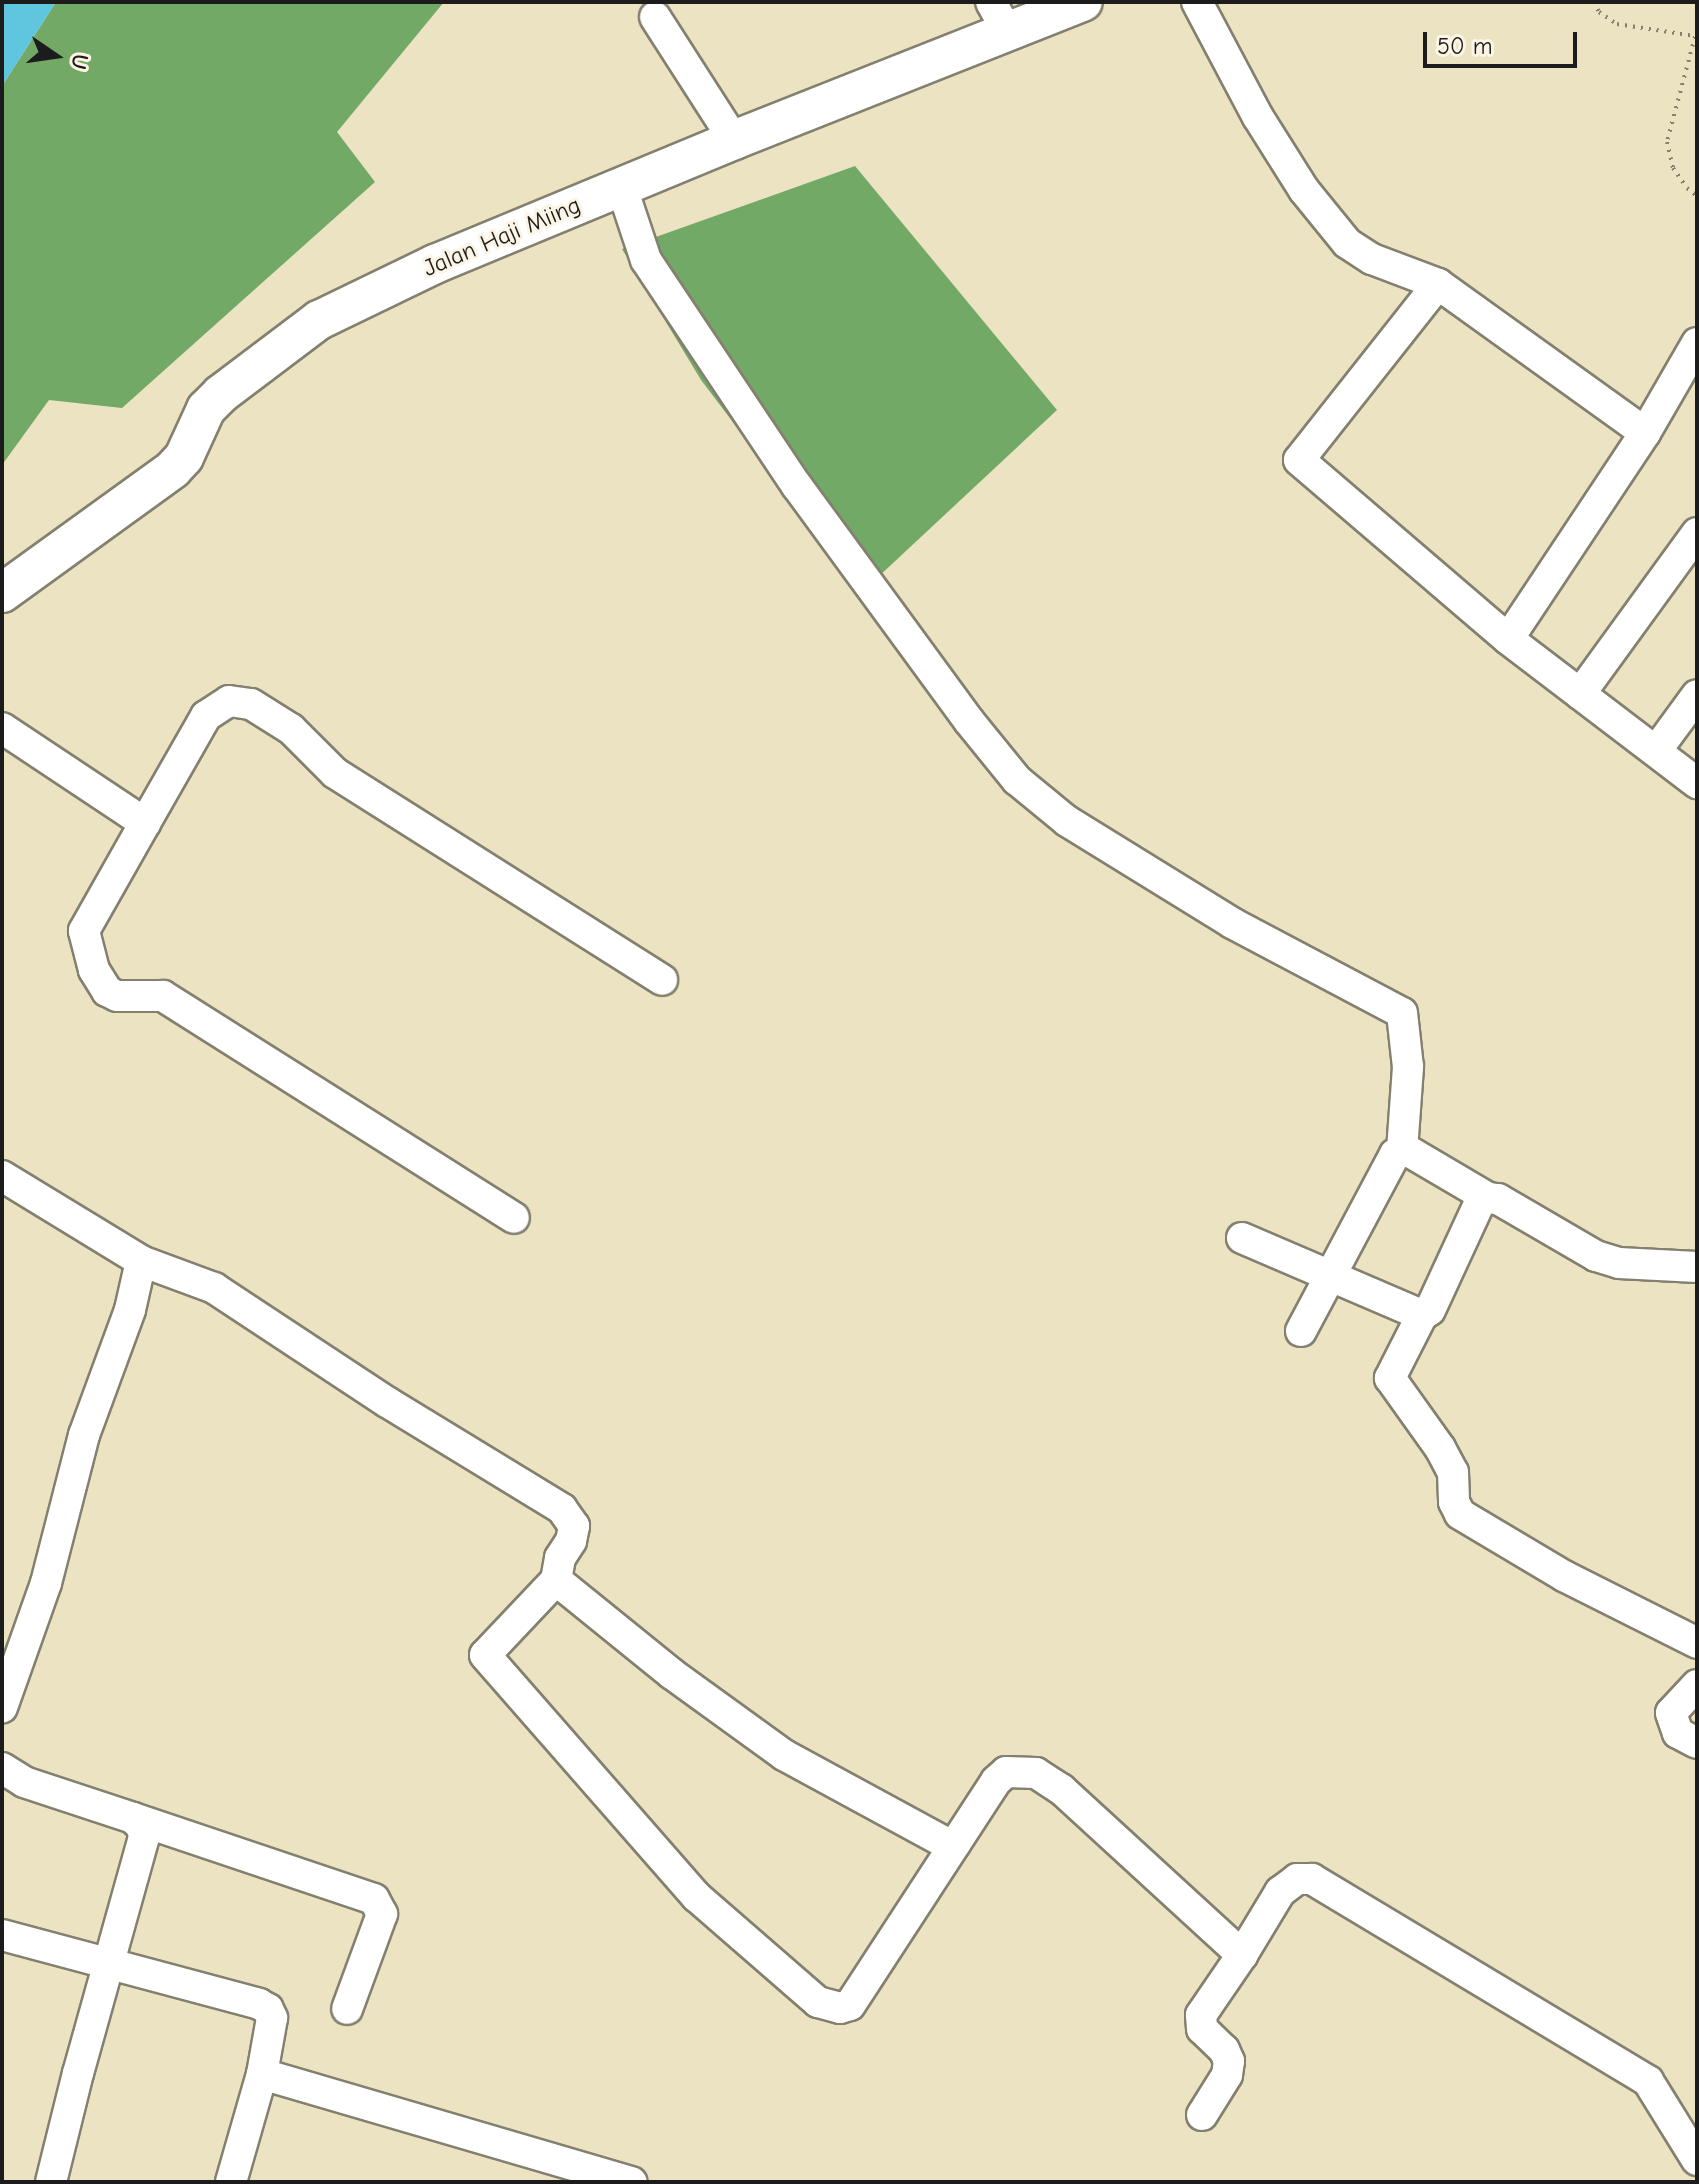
<!DOCTYPE html>
<style>
body{margin:0}
#map{position:relative;width:1699px;height:2184px;overflow:hidden;background:#ece3c2;font-family:"Comic Neue",sans-serif}
div>[style]{position:absolute}
[style*='--x']{left:calc(var(--x)*1px);top:calc(var(--y)*1px);width:calc(var(--w)*1px);rotate:calc(var(--a)*1deg)}
.forest>*{inset:0;background:#72a966}
.water>*{inset:0;background:#60c5de}
.path>*{height:4px;margin-top:-2px;transform-origin:0;background:repeating-linear-gradient(90deg,#84806f 0 2px,transparent 0 8px)}
.roads{filter:drop-shadow(2px 0 #84806f) drop-shadow(-2px 0 #84806f) drop-shadow(0 2px #84806f) drop-shadow(0 -2px #84806f)}
.minor>*{height:30px;margin:-15px;padding:0 15px;transform-origin:15px;border-radius:15px;background:#fff}
.major>*{height:38px;margin:-19px;padding:0 19px;transform-origin:19px;border-radius:19px;background:#fff}
span{translate:-50% -50%;white-space:nowrap;text-align:center;line-height:1.15;-webkit-text-stroke:6px #fcf5e5;paint-order:stroke}
.street-label{font-size:24px;color:#1c1c1c}
.frame{position:absolute;inset:0;border:4px solid #1c1c1c;pointer-events:none}
.north{position:absolute;left:16px;top:16px;width:80px;height:80px;-webkit-text-stroke:6px #fcf5e5;paint-order:stroke;rotate:103deg;font-size:22px;font-weight:700;line-height:32px;text-align:center;color:#1c1c1c}
.north::after{content:'';display:block;margin:auto;width:28px;height:36px;background:#1c1c1c;clip-path:polygon(50% 0,100% 100%,50% 72%,0 100%)}
.scale{position:absolute;left:1423px;top:32px;width:154px;height:36px;box-sizing:border-box;border:4px solid #1c1c1c;border-top:0;padding-left:10px;font-size:24px;line-height:28px;white-space:nowrap;color:#1c1c1c;-webkit-text-stroke:6px #fcf5e5;paint-order:stroke}
</style>
<div id="map">
<div class="forest">
<div style="clip-path:polygon(56px 2px,444px 2px,337px 132px,375px 182px,122px 408px,49px 400px,2px 465px,2px 86px)"></div>
<div style="clip-path:polygon(855px 166px,1057px 410px,862px 592px,701px 380px,622px 249px)"></div>
</div>
<div class="water">
<div style="clip-path:polygon(2px 2px,56px 2px,2px 86px)"></div>
</div>
<div class="path">
<div style="--x:1594;--y:2;--w:11;--a:63"></div>
<div style="--x:1599;--y:12;--w:22;--a:34"></div>
<div style="--x:1617;--y:24;--w:79;--a:8.7"></div>
<div style="--x:1697;--y:29;--w:117;--a:104.9"></div>
<div style="--x:1667;--y:142;--w:27;--a:77"></div>
<div style="--x:1673;--y:168;--w:24;--a:55"></div>
<div style="--x:1687;--y:188;--w:13;--a:39"></div>
</div>
<div class="roads">
<div class="minor">
<div style="--x:991;--y:2;--w:35;--a:61"></div>
<div style="--x:1197;--y:2;--w:130;--a:62.1"></div>
<div style="--x:1258;--y:117;--w:86;--a:57.8"></div>
<div style="--x:1304;--y:190;--w:68;--a:50.9"></div>
<div style="--x:1347;--y:243;--w:30;--a:33"></div>
<div style="--x:1372;--y:259;--w:71;--a:20.7"></div>
<div style="--x:1438;--y:284;--w:255;--a:35.7"></div>
<div style="--x:1645;--y:433;--w:104;--a:-60"></div>
<div style="--x:655;--y:17;--w:146;--a:57.3"></div>
<div style="--x:622;--y:188;--w:76;--a:71.6"></div>
<div style="--x:646;--y:260;--w:272;--a:56.3"></div>
<div style="--x:797;--y:486;--w:291;--a:53.8"></div>
<div style="--x:969;--y:721;--w:76;--a:50.9"></div>
<div style="--x:1017;--y:780;--w:65;--a:39.4"></div>
<div style="--x:1067;--y:821;--w:194;--a:31.7"></div>
<div style="--x:1232;--y:923;--w:192;--a:27.9"></div>
<div style="--x:1402;--y:1013;--w:54;--a:83.7"></div>
<div style="--x:1408;--y:1067;--w:83;--a:94.1"></div>
<div style="--x:1438;--y:284;--w:224;--a:128.3"></div>
<div style="--x:1299;--y:460;--w:275;--a:40.6"></div>
<div style="--x:1645;--y:433;--w:247;--a:123.6"></div>
<div style="--x:1508;--y:639;--w:238;--a:37.3"></div>
<div style="--x:1580;--y:694;--w:199;--a:-54"></div>
<div style="--x:2;--y:728;--w:172;--a:33.6"></div>
<div style="--x:145;--y:823;--w:123;--a:-60.3"></div>
<div style="--x:206;--y:716;--w:27;--a:-33"></div>
<div style="--x:229;--y:701;--w:22;--a:8"></div>
<div style="--x:251;--y:704;--w:47;--a:32"></div>
<div style="--x:291;--y:729;--w:62;--a:45"></div>
<div style="--x:335;--y:773;--w:387;--a:32.3"></div>
<div style="--x:1656;--y:751;--w:69;--a:-53.8"></div>
<div style="--x:145;--y:823;--w:124;--a:119.5"></div>
<div style="--x:84;--y:931;--w:40;--a:75.6"></div>
<div style="--x:94;--y:970;--w:25;--a:58"></div>
<div style="--x:107;--y:991;--w:11;--a:27"></div>
<div style="--x:117;--y:996;--w:46;--a:0"></div>
<div style="--x:163;--y:996;--w:415;--a:32.3"></div>
<div style="--x:2;--y:1176;--w:163;--a:31.4"></div>
<div style="--x:141;--y:1261;--w:50;--a:102.7"></div>
<div style="--x:130;--y:1310;--w:133;--a:110.2"></div>
<div style="--x:84;--y:1435;--w:153;--a:104.4"></div>
<div style="--x:46;--y:1583;--w:132;--a:109.5"></div>
<div style="--x:1242;--y:1238;--w:196;--a:23.2"></div>
<div style="--x:1422;--y:1315;--w:9;--a:-32"></div>
<div style="--x:1430;--y:1310;--w:119;--a:-65.2"></div>
<div style="--x:1480;--y:1202;--w:9;--a:-27"></div>
<div style="--x:1488;--y:1198;--w:10;--a:6"></div>
<div style="--x:1498;--y:1199;--w:113;--a:30.2"></div>
<div style="--x:1596;--y:1256;--w:24;--a:17"></div>
<div style="--x:1619;--y:1263;--w:78;--a:2.9"></div>
<div style="--x:141;--y:1261;--w:78;--a:20.3"></div>
<div style="--x:214;--y:1288;--w:207;--a:33.4"></div>
<div style="--x:387;--y:1402;--w:205;--a:31.4"></div>
<div style="--x:562;--y:1509;--w:21;--a:55"></div>
<div style="--x:574;--y:1526;--w:15;--a:101"></div>
<div style="--x:571;--y:1541;--w:20;--a:123"></div>
<div style="--x:560;--y:1558;--w:22;--a:100"></div>
<div style="--x:556;--y:1580;--w:103;--a:133.4"></div>
<div style="--x:485;--y:1655;--w:322;--a:48.8"></div>
<div style="--x:697;--y:1897;--w:160;--a:41"></div>
<div style="--x:818;--y:2002;--w:23;--a:15"></div>
<div style="--x:840;--y:2008;--w:10;--a:-17"></div>
<div style="--x:850;--y:2005;--w:267;--a:-56.9"></div>
<div style="--x:996;--y:1781;--w:13;--a:-42"></div>
<div style="--x:1006;--y:1772;--w:30;--a:2"></div>
<div style="--x:1036;--y:1773;--w:30;--a:33"></div>
<div style="--x:1061;--y:1789;--w:246;--a:42.5"></div>
<div style="--x:1242;--y:1955;--w:74;--a:-58.9"></div>
<div style="--x:1280;--y:1892;--w:21;--a:-37"></div>
<div style="--x:1297;--y:1879;--w:15;--a:0"></div>
<div style="--x:1312;--y:1879;--w:392;--a:31"></div>
<div style="--x:1648;--y:2081;--w:93;--a:58.2"></div>
<div style="--x:1422;--y:1315;--w:71;--a:116.9"></div>
<div style="--x:1390;--y:1378;--w:86;--a:54.5"></div>
<div style="--x:1440;--y:1448;--w:27;--a:62"></div>
<div style="--x:1453;--y:1472;--w:30;--a:88"></div>
<div style="--x:1454;--y:1502;--w:13;--a:63"></div>
<div style="--x:1460;--y:1514;--w:121;--a:30.8"></div>
<div style="--x:1564;--y:1576;--w:149;--a:26.7"></div>
<div style="--x:1301;--y:1331;--w:200;--a:-62"></div>
<div style="--x:1395;--y:1154;--w:8;--a:-30"></div>
<div style="--x:1402;--y:1150;--w:8;--a:14"></div>
<div style="--x:1410;--y:1152;--w:91;--a:30.5"></div>
<div style="--x:556;--y:1580;--w:149;--a:39"></div>
<div style="--x:672;--y:1674;--w:138;--a:35.9"></div>
<div style="--x:784;--y:1755;--w:187;--a:28.5"></div>
<div style="--x:948;--y:1844;--w:7;--a:0"></div>
<div style="--x:1697;--y:1685;--w:38;--a:133"></div>
<div style="--x:1671;--y:1713;--w:21;--a:71"></div>
<div style="--x:1678;--y:1733;--w:21;--a:28"></div>
<div style="--x:2;--y:1768;--w:26;--a:32"></div>
<div style="--x:24;--y:1782;--w:115;--a:18.3"></div>
<div style="--x:133;--y:1818;--w:13;--a:45"></div>
<div style="--x:142;--y:1827;--w:10;--a:79"></div>
<div style="--x:144;--y:1837;--w:245;--a:105.6"></div>
<div style="--x:78;--y:2073;--w:112;--a:103.9"></div>
<div style="--x:133;--y:1818;--w:254;--a:18.6"></div>
<div style="--x:374;--y:1899;--w:17;--a:62"></div>
<div style="--x:382;--y:1914;--w:101;--a:110.2"></div>
<div style="--x:2;--y:1935;--w:266;--a:15"></div>
<div style="--x:259;--y:2004;--w:10;--a:29"></div>
<div style="--x:268;--y:2009;--w:10;--a:66"></div>
<div style="--x:272;--y:2018;--w:57;--a:100.1"></div>
<div style="--x:262;--y:2074;--w:385;--a:16.3"></div>
<div style="--x:1202;--y:2115;--w:47;--a:-58"></div>
<div style="--x:1227;--y:2075;--w:14;--a:-82"></div>
<div style="--x:1229;--y:2061;--w:12;--a:-114"></div>
<div style="--x:1224;--y:2050;--w:30;--a:-136"></div>
<div style="--x:1202;--y:2029;--w:14;--a:-94"></div>
<div style="--x:1201;--y:2015;--w:73;--a:-55.7"></div>
<div style="--x:231;--y:2182;--w:112;--a:-74"></div>
</div>
<div class="major">
<div style="--x:2;--y:593;--w:211;--a:-35.9"></div>
<div style="--x:173;--y:469;--w:16;--a:-47"></div>
<div style="--x:184;--y:457;--w:53;--a:-65.4"></div>
<div style="--x:206;--y:409;--w:21;--a:-45"></div>
<div style="--x:221;--y:394;--w:123;--a:-37.1"></div>
<div style="--x:319;--y:320;--w:129;--a:-25.8"></div>
<div style="--x:435;--y:264;--w:324;--a:-22.5"></div>
<div style="--x:734;--y:140;--w:375;--a:-21.6"></div>
</div>
</div>
<div class="street-label">
<span style="left:502px;top:237px;rotate:-23deg">Jalan Haji Miing</span>
</div>
<div class="frame"></div>
<div class="north">U</div>
<div class="scale">50 m</div>
</div>
